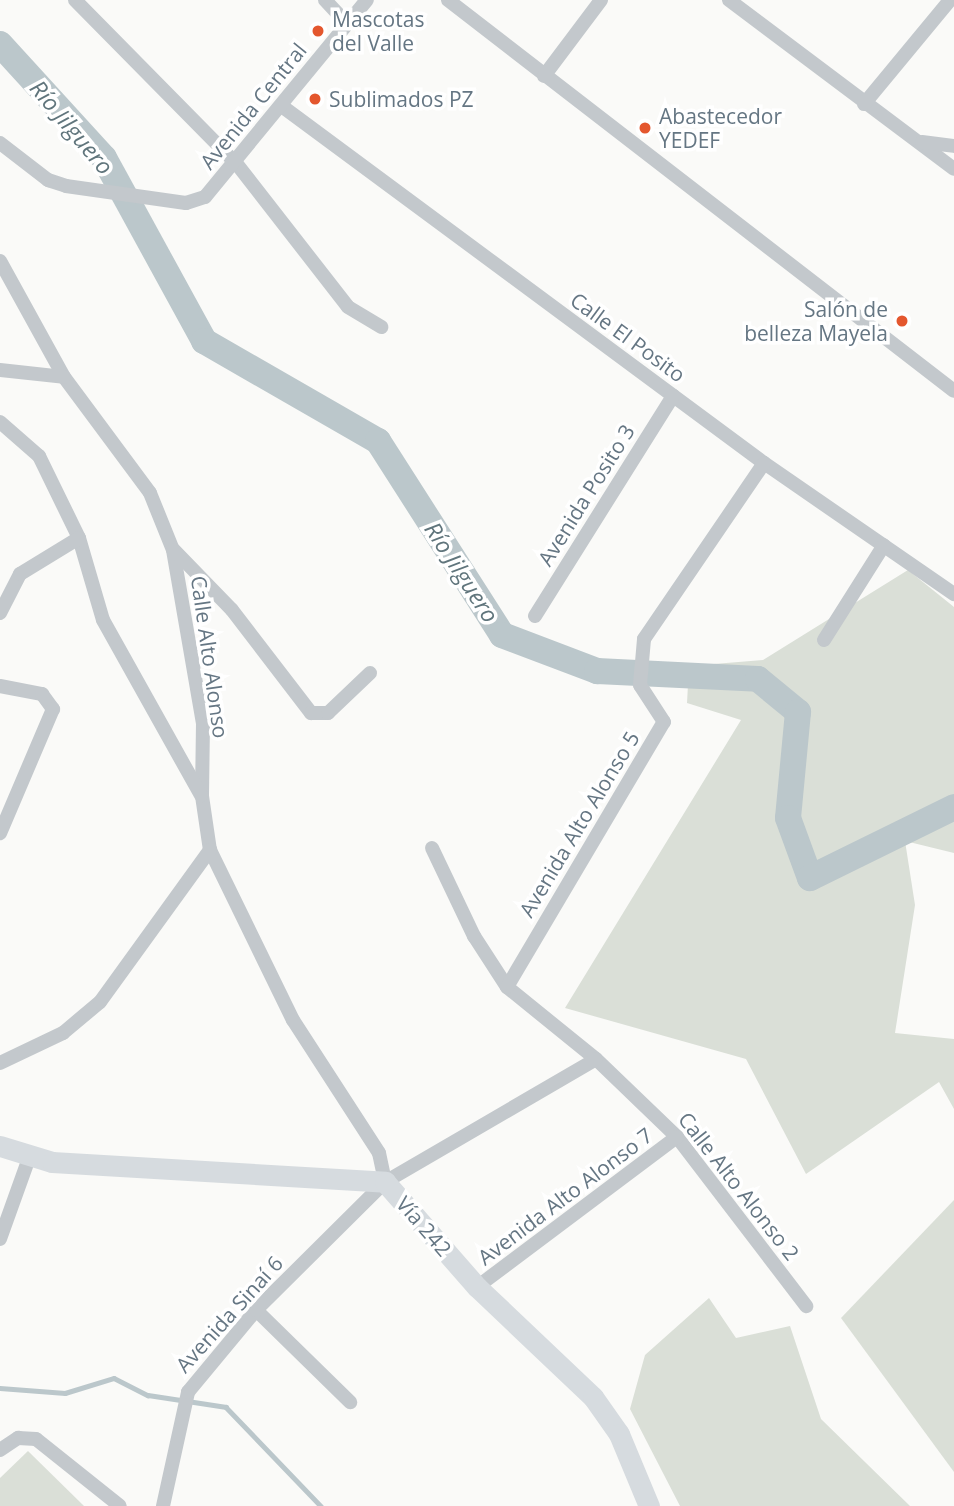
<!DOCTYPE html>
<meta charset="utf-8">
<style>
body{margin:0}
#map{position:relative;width:954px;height:1506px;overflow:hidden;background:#fafaf8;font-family:"Open Sans",sans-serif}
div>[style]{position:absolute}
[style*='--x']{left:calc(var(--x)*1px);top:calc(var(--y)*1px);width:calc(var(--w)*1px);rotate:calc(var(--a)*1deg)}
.green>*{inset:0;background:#dadfd7}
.stream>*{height:4.5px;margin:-2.25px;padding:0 2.25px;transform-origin:2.25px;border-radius:2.25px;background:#bbc7cb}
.river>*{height:26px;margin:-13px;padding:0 13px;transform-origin:13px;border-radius:13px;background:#bbc7cb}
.minor>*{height:14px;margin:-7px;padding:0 7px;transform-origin:7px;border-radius:7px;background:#c3c8cc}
.secondary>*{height:21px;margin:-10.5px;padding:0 10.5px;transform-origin:10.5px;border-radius:10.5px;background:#d6dbdf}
.dots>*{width:19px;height:19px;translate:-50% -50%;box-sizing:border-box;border:4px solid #fff;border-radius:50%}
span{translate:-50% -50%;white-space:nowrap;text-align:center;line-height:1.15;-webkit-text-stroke:7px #fff;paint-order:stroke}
.poi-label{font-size:21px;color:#657683}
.left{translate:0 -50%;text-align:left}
.right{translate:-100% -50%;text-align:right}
.street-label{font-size:21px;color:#657683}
.water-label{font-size:23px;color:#60757c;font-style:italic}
</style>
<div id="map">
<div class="green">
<div style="clip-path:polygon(908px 570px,954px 607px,954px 853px,905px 841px,915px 905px,895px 1033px,954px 1039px,954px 1109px,939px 1082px,806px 1174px,746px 1059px,565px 1008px,741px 720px,687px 703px,689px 666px,763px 660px)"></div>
<div style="clip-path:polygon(954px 1200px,954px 1472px,841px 1318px)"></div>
<div style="clip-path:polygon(709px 1298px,736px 1338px,790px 1326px,821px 1419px,910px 1506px,680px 1506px,630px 1409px,645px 1355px)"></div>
<div style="clip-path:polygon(28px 1451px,84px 1506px,0 1506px,0 1478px)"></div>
</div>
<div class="stream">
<div style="--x:0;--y:1388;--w:65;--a:4.4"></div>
<div style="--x:65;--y:1393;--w:51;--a:-17"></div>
<div style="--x:114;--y:1378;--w:38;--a:27"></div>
<div style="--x:148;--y:1395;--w:79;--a:8.7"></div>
<div style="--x:226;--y:1407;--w:137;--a:46.2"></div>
</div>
<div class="river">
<div style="--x:0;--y:44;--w:154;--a:47.6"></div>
<div style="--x:104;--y:158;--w:209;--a:61.3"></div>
<div style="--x:204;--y:341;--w:201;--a:29.9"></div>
<div style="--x:378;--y:441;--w:230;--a:57.4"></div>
<div style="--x:502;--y:635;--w:102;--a:20.8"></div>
<div style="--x:597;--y:671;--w:161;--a:2.8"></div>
<div style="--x:758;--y:679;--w:52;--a:39.5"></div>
<div style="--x:798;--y:712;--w:106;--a:95.4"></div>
<div style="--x:788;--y:818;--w:64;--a:69.9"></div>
<div style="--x:810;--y:878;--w:161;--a:-26.2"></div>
</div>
<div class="minor">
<div style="--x:75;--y:0;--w:229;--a:45.4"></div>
<div style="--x:236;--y:163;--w:182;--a:52.1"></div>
<div style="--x:348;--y:307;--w:39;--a:31"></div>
<div style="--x:325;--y:0;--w:33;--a:47"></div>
<div style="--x:448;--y:0;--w:639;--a:37.69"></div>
<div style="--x:729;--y:0;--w:281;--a:36.9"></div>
<div style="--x:544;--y:76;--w:95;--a:-53.1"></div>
<div style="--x:864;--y:104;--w:135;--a:-50.4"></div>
<div style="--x:283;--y:107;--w:598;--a:36.51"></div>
<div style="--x:764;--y:463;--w:231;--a:34.6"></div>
<div style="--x:922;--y:142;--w:32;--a:7"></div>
<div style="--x:0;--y:143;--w:61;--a:37.6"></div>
<div style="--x:48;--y:180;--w:19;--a:18"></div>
<div style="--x:66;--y:186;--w:121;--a:8.1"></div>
<div style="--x:186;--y:203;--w:20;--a:-18"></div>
<div style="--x:205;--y:197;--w:255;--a:-50.6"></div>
<div style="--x:0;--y:261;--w:132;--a:61.1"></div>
<div style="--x:64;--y:377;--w:144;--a:53.4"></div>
<div style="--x:150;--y:493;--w:61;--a:68"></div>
<div style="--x:173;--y:550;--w:176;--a:80.2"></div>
<div style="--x:203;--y:723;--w:73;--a:90.8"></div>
<div style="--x:202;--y:796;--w:55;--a:81.6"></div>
<div style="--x:210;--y:850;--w:189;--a:64"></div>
<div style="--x:293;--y:1020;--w:158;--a:57.1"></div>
<div style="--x:379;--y:1153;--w:30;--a:78"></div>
<div style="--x:0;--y:370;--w:64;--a:6.2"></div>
<div style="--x:0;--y:422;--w:52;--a:41.1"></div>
<div style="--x:39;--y:456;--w:91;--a:64"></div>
<div style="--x:79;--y:538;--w:85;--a:73.7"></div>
<div style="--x:103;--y:620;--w:201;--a:60.8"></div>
<div style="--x:174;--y:550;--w:83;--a:46"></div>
<div style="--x:232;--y:610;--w:130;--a:52.5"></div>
<div style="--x:311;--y:713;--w:17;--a:0"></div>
<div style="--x:328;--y:713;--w:58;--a:-43.6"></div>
<div style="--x:0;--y:613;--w:44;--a:-62.9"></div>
<div style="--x:20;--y:574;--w:69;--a:-31.4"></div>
<div style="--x:535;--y:616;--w:260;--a:-57.9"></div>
<div style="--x:824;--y:640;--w:112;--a:-57.7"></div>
<div style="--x:0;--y:686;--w:43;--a:10.8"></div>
<div style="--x:42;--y:694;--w:19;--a:54"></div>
<div style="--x:53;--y:709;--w:135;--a:113.1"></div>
<div style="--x:432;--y:848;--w:98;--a:64.5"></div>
<div style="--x:474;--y:936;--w:61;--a:57.1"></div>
<div style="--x:507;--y:987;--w:114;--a:39"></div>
<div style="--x:596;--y:1059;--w:112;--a:43.9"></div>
<div style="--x:677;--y:1137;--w:213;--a:52.6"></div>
<div style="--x:507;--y:987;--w:308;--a:-59.4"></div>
<div style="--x:664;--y:722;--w:44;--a:-123"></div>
<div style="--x:640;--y:685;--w:46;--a:-85"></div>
<div style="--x:644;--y:639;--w:213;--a:-55.7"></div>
<div style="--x:0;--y:1063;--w:70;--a:-25.5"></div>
<div style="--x:63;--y:1033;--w:48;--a:-40"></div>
<div style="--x:100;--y:1002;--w:188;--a:-54.1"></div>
<div style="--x:0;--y:1239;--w:86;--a:-70.3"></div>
<div style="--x:477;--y:1287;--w:250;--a:-36.9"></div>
<div style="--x:256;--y:1310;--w:132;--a:44.4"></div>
<div style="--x:0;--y:1450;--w:22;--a:-34"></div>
<div style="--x:18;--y:1438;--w:18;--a:3"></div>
<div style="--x:36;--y:1439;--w:107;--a:38.6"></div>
<div style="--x:163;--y:1506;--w:117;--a:-77.6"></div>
<div style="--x:188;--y:1392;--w:107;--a:-50.3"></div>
<div style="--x:256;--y:1310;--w:182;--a:-44.8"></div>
<div style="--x:385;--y:1182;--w:244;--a:-30.2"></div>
</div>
<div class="secondary">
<div style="--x:0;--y:1146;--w:54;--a:17.1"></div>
<div style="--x:52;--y:1162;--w:334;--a:3.4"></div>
<div style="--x:385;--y:1182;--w:140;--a:48.8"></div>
<div style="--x:477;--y:1287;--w:160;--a:43.5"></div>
<div style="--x:593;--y:1397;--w:45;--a:54.9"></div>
<div style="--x:619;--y:1434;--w:78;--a:67.4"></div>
</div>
<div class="dots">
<div style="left:318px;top:31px;background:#e4572e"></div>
<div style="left:315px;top:99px;background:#e4572e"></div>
<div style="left:645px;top:128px;background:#e4572e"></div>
<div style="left:902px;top:321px;background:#e4572e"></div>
</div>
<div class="poi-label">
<span class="left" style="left:332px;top:31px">Mascotas<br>del Valle</span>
<span class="left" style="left:329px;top:99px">Sublimados PZ</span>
<span class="left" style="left:659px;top:128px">Abastecedor<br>YEDEF</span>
<span class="right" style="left:888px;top:321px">Salón de<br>belleza Mayela</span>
</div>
<div class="street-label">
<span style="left:253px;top:106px;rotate:-51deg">Avenida Central</span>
<span style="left:628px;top:337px;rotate:36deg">Calle El Posito</span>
<span style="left:586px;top:495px;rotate:-58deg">Avenida Posito 3</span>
<span style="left:210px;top:657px;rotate:82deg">Calle Alto Alonso</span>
<span style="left:579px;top:824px;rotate:-59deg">Avenida Alto Alonso 5</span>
<span style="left:739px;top:1186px;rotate:52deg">Calle Alto Alonso 2</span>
<span style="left:565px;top:1196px;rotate:-37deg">Avenida Alto Alonso 7</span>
<span style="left:424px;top:1226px;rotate:49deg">Vía 242</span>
<span style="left:229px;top:1314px;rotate:-48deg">Avenida Sinaí 6</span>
</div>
<div class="water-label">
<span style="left:72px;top:127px;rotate:50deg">Río Jilguero</span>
<span style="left:462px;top:572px;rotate:57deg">Río Jilguero</span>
</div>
</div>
